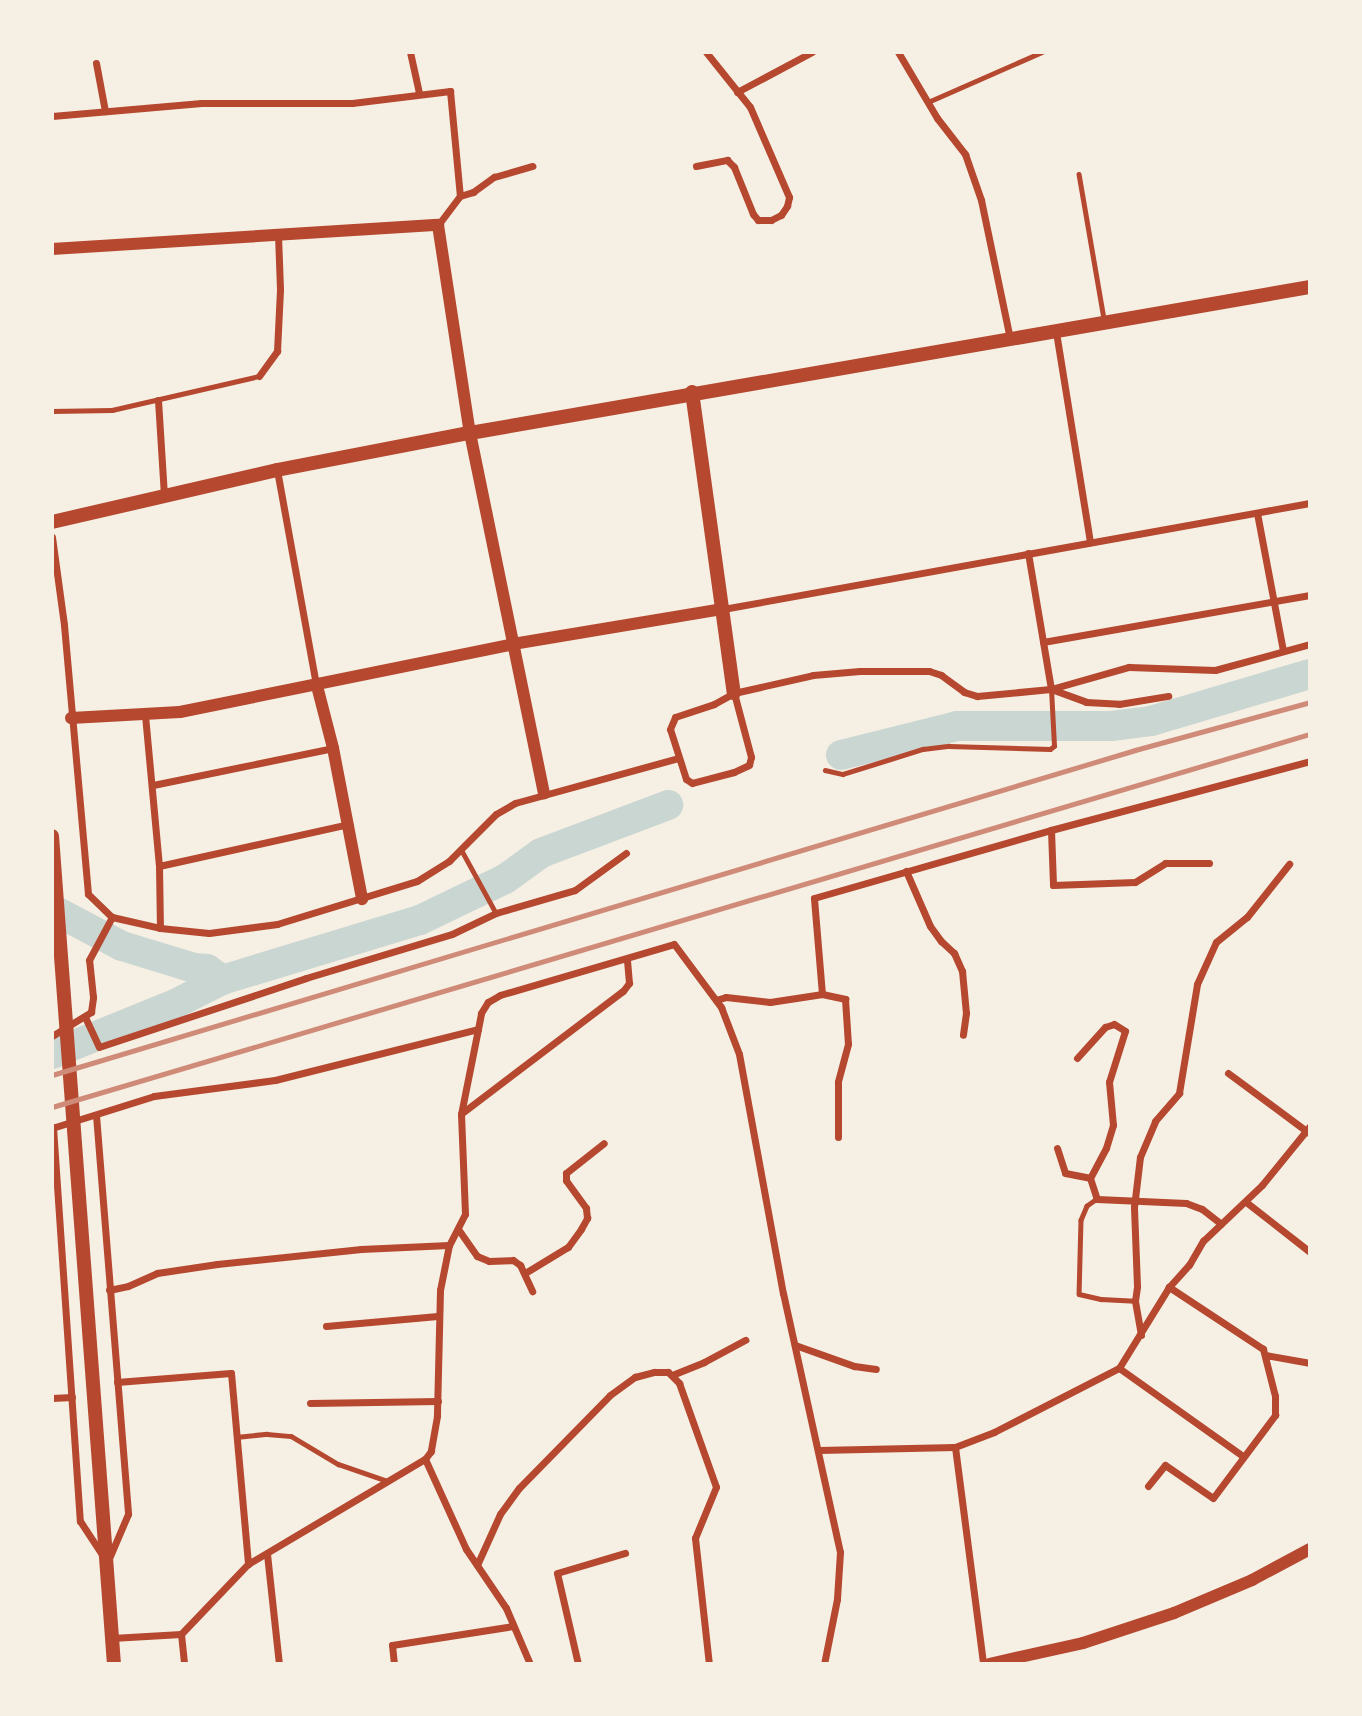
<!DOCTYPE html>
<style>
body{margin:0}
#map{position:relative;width:1362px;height:1716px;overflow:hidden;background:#f6efe4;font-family:Quicksand,sans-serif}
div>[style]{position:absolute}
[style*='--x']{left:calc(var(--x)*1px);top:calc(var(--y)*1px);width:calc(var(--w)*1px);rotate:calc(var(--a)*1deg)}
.river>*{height:30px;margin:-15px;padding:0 15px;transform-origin:15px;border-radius:15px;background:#c9d6d2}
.service>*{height:4.5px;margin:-2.25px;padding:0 2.25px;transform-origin:2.25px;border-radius:2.25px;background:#b5482f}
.minor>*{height:7px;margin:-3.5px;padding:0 3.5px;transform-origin:3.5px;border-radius:3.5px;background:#b5482f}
.tertiary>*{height:12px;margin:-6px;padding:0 6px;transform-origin:6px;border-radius:6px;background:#b5482f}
.secondary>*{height:14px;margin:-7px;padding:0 7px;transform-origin:7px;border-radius:7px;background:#b5482f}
.rail>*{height:5px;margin:-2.5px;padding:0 2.5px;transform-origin:2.5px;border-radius:2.5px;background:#cf8b77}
span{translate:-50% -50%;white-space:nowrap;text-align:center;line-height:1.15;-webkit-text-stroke:5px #f6efe4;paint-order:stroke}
.frame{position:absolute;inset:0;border:54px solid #f6efe4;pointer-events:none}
</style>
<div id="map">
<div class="river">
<div style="--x:841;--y:755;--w:120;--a:-14"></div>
<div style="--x:957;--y:726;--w:154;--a:0"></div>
<div style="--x:1111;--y:726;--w:40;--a:-7.1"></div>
<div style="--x:1151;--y:721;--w:166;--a:-16.5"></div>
<div style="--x:52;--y:909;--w:79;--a:27.9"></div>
<div style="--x:122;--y:946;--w:75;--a:17"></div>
<div style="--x:194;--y:968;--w:13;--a:4"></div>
<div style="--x:207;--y:969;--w:19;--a:36"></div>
<div style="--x:52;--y:1054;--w:133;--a:-22.1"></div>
<div style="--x:175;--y:1004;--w:53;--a:-27.1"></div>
<div style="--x:222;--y:980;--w:207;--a:-16.9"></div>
<div style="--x:420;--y:920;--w:94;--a:-25.8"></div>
<div style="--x:505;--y:879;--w:44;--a:-35.8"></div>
<div style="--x:541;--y:853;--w:136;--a:-20.7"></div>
</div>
<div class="service">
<div style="--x:928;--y:102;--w:124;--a:-23.7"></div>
<div style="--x:1079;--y:174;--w:147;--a:80.2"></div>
<div style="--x:52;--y:411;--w:60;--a:-1"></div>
<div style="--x:112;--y:410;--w:151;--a:-13"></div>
<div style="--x:825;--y:770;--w:18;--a:13"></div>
<div style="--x:843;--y:774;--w:84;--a:-17.4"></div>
<div style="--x:923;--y:749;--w:26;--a:-7"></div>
<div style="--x:949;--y:746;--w:101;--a:1.7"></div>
<div style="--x:1050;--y:749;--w:5;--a:-37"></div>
<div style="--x:1054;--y:746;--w:57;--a:-93"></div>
<div style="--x:461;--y:849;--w:73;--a:61.3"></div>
<div style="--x:1097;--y:1199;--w:12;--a:145"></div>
<div style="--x:1087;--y:1206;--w:15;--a:113"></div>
<div style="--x:1081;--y:1220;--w:74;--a:91.5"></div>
<div style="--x:1079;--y:1294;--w:23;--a:13"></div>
<div style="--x:1101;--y:1299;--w:33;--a:3"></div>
<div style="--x:236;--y:1437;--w:31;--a:-6"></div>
<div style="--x:267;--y:1434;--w:24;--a:5"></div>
<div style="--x:291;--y:1436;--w:55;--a:30.8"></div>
<div style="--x:338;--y:1464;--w:50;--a:18.8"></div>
</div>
<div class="minor">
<div style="--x:410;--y:52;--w:42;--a:77.6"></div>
<div style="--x:898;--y:52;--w:77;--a:59.4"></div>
<div style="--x:937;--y:118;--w:46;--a:52.1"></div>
<div style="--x:965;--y:154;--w:49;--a:70.8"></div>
<div style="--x:981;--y:200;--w:142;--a:78.2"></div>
<div style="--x:96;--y:63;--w:49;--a:79.4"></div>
<div style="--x:737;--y:92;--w:85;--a:-28.1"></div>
<div style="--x:52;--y:116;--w:150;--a:-5"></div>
<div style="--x:201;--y:103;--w:151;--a:0"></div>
<div style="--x:352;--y:103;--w:99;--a:-7"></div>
<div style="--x:450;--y:91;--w:105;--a:84.6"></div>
<div style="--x:696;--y:166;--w:32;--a:-11"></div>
<div style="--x:727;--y:160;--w:10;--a:45"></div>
<div style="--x:734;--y:167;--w:51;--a:68"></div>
<div style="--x:753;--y:214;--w:8;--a:50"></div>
<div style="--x:758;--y:220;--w:13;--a:0"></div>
<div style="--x:771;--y:220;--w:11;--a:-27"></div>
<div style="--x:781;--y:215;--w:11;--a:-56"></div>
<div style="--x:787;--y:206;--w:9;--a:-77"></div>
<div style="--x:789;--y:197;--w:98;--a:-113.4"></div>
<div style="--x:750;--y:107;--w:70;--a:-128.7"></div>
<div style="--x:438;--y:225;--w:36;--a:-53"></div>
<div style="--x:460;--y:196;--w:14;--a:-17"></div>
<div style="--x:473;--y:192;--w:26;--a:-36"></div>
<div style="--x:494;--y:177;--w:40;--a:-16"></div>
<div style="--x:1056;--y:332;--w:213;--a:80.8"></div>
<div style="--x:259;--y:376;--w:31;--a:-54"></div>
<div style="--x:277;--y:351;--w:62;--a:-87.2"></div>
<div style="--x:280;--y:289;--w:55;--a:-92.1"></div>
<div style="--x:158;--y:400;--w:96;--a:86.4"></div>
<div style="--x:277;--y:470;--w:219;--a:79.7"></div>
<div style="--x:1257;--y:513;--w:140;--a:79.3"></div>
<div style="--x:52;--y:537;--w:89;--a:82.2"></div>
<div style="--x:64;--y:625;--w:270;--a:84.9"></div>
<div style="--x:88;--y:894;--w:33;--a:44"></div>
<div style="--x:1028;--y:553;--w:138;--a:80.4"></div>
<div style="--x:1051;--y:689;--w:37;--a:20"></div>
<div style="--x:1086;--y:702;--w:33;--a:3"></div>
<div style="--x:1119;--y:704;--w:50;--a:-9.3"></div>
<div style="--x:723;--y:609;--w:596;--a:-10.24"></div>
<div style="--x:1043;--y:642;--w:271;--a:-10"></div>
<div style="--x:734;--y:693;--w:66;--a:75.1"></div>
<div style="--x:751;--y:757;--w:8;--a:104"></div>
<div style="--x:749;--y:765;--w:17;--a:155"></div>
<div style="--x:734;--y:772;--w:43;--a:165.3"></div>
<div style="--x:692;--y:783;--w:7;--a:-146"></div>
<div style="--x:686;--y:779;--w:52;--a:-107.7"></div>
<div style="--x:670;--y:729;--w:13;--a:-67"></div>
<div style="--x:675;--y:717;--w:41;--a:-18.4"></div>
<div style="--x:714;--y:704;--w:23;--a:-29"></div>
<div style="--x:734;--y:693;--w:81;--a:-12.8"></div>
<div style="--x:813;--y:675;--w:47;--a:-4.9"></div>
<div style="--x:860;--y:671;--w:69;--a:0"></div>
<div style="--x:929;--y:671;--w:13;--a:18"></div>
<div style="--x:941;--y:675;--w:29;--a:36"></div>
<div style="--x:964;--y:692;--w:14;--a:17"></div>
<div style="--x:977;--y:696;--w:74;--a:-5.4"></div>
<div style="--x:1051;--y:689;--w:81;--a:-15.8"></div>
<div style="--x:1129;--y:667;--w:86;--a:2"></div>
<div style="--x:1215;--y:670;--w:98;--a:-15.3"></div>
<div style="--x:145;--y:715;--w:152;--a:84.7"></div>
<div style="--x:159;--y:866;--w:62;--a:89.1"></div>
<div style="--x:153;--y:785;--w:184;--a:-11.6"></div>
<div style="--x:1051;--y:830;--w:55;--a:87.9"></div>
<div style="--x:1053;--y:885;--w:82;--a:-2.1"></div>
<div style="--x:1135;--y:882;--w:36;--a:-32"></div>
<div style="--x:1165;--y:863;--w:44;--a:0"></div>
<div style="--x:159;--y:866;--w:195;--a:-12.5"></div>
<div style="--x:906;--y:871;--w:60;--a:66.4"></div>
<div style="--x:930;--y:926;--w:19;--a:54"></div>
<div style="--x:941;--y:941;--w:18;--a:43"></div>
<div style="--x:954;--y:953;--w:20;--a:66"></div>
<div style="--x:962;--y:971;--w:42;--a:84.6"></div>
<div style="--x:966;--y:1013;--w:22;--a:98"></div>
<div style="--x:822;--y:994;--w:24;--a:12"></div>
<div style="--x:845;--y:999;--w:45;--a:86.2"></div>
<div style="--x:848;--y:1044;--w:39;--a:105"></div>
<div style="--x:838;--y:1082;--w:55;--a:90"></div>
<div style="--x:716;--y:1000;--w:10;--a:-17"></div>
<div style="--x:726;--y:997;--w:44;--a:6.5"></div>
<div style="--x:770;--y:1002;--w:53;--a:-8.7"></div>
<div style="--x:822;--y:994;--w:96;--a:-94.8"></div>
<div style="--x:814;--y:898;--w:247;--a:-16"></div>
<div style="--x:1051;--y:830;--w:268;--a:-14.9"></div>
<div style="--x:85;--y:1017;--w:33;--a:65"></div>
<div style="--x:99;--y:1047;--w:218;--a:-18.4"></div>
<div style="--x:306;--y:978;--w:152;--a:-16.8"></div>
<div style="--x:452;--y:934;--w:49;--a:-25.5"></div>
<div style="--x:496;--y:913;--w:82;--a:-16.2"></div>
<div style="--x:575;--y:890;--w:63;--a:-36"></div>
<div style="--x:478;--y:1029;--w:87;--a:101.3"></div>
<div style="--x:461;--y:1114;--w:100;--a:87.7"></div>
<div style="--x:465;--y:1214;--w:35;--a:117"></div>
<div style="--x:449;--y:1245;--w:46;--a:101.3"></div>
<div style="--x:440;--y:1290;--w:126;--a:91.4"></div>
<div style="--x:437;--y:1416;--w:36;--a:100"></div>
<div style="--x:431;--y:1451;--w:10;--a:127"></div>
<div style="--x:425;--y:1459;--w:99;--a:65.5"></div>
<div style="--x:466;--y:1549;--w:71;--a:55.9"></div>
<div style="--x:506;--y:1608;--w:61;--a:66.8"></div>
<div style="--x:52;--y:1036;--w:46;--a:-31.6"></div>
<div style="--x:91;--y:1012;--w:15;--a:-82"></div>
<div style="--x:93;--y:997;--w:37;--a:-96"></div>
<div style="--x:89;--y:960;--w:49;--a:-61.9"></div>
<div style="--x:112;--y:917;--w:49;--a:12.9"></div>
<div style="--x:160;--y:928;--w:49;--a:5.8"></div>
<div style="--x:209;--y:933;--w:69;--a:-7.5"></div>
<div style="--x:277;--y:924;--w:146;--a:-17.1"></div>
<div style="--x:417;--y:881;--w:38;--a:-32"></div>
<div style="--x:449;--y:861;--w:66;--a:-45"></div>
<div style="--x:496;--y:814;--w:22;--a:-30"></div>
<div style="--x:515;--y:803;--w:169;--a:-15.4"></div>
<div style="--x:1077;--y:1058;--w:42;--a:-47.9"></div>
<div style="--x:1105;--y:1027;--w:9;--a:-18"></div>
<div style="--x:1114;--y:1024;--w:13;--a:32"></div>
<div style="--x:1125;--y:1031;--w:53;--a:107.4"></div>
<div style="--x:1109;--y:1082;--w:43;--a:84.7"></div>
<div style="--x:1113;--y:1125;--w:24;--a:107"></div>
<div style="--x:1106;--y:1148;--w:34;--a:118"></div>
<div style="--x:1090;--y:1178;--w:22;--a:72"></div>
<div style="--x:1097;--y:1199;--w:89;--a:2.6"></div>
<div style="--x:1186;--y:1203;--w:17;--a:21"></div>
<div style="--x:1202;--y:1209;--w:24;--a:38"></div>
<div style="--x:1228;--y:1073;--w:101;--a:36.5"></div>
<div style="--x:462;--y:1113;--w:202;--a:-37.2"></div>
<div style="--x:623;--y:991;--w:10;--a:-53"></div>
<div style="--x:629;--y:983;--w:24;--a:-95"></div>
<div style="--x:96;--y:1115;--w:400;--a:85.4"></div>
<div style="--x:128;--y:1514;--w:46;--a:113.2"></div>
<div style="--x:53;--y:1127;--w:395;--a:86.1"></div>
<div style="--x:80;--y:1521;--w:42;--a:56.7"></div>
<div style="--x:52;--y:1128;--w:107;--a:-17.4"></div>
<div style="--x:154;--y:1096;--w:122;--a:-7.5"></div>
<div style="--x:275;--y:1080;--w:209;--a:-14.1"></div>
<div style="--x:478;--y:1029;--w:16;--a:-79"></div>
<div style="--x:481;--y:1013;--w:13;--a:-58"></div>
<div style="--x:488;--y:1002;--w:14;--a:-30"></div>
<div style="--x:500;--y:995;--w:181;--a:-16.3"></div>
<div style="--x:674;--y:944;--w:79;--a:53.3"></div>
<div style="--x:721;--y:1007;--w:50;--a:69"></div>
<div style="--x:739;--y:1054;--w:243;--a:79.6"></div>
<div style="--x:783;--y:1293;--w:265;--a:77.6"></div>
<div style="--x:840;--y:1552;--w:47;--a:93.7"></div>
<div style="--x:837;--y:1599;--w:66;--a:101.3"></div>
<div style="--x:1057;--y:1148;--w:26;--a:72"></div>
<div style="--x:1065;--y:1173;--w:25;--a:11"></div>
<div style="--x:1246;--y:1202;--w:81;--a:38"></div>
<div style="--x:458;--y:1229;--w:33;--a:55"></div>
<div style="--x:477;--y:1256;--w:13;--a:23"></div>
<div style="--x:489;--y:1261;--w:24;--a:-2"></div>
<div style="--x:513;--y:1260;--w:9;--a:36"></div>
<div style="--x:520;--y:1265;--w:29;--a:65"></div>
<div style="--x:525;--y:1273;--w:50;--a:-31.2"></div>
<div style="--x:568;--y:1247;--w:22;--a:-54"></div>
<div style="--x:581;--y:1229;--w:13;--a:-61"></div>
<div style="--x:587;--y:1218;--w:10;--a:-96"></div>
<div style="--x:586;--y:1208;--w:34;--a:-126"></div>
<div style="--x:566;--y:1180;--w:7;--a:-90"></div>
<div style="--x:566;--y:1173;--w:48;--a:-38.3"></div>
<div style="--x:109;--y:1290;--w:19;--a:-12"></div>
<div style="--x:128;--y:1286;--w:32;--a:-24"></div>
<div style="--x:157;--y:1273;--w:61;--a:-8.5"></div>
<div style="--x:217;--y:1264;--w:145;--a:-5.9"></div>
<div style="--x:361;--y:1249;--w:88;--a:-2.6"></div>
<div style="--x:326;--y:1326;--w:112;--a:-5.1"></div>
<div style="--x:1141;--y:1335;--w:35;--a:-100"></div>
<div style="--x:1135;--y:1301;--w:15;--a:-82"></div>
<div style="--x:1137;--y:1286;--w:79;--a:-92.2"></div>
<div style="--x:1134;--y:1207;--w:50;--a:-83.2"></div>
<div style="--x:1140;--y:1157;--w:39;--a:-67"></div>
<div style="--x:1155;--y:1121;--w:37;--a:-49"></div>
<div style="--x:1179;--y:1093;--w:110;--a:-80.6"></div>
<div style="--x:1197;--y:984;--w:46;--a:-65.7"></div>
<div style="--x:1216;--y:942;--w:40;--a:-39"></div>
<div style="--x:1247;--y:917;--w:68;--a:-51.6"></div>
<div style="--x:795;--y:1345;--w:63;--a:19.6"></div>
<div style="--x:854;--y:1366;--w:22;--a:8"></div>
<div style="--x:1265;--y:1355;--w:46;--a:10.1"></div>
<div style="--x:1119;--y:1368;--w:152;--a:35.4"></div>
<div style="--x:672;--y:1375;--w:35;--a:-22"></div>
<div style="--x:704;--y:1362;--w:47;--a:-28.2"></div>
<div style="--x:117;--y:1382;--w:114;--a:-4.5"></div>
<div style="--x:231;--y:1373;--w:192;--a:84.9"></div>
<div style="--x:52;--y:1398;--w:20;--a:-3"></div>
<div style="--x:310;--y:1403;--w:128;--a:-0.9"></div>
<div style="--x:955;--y:1447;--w:219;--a:82.6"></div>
<div style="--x:819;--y:1450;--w:136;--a:-1.3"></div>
<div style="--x:955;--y:1447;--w:42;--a:-21"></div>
<div style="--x:994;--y:1432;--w:140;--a:-27.1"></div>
<div style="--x:1119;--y:1368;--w:95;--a:-58.3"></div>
<div style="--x:1169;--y:1287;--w:30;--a:-48"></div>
<div style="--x:1189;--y:1265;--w:28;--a:-60"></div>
<div style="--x:1203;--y:1241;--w:81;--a:-43.5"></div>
<div style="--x:1262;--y:1185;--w:76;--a:-50.9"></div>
<div style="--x:1148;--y:1486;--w:27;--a:-51"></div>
<div style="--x:1165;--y:1465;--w:58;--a:34.5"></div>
<div style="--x:1213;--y:1498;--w:104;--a:-53.2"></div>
<div style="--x:1275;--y:1415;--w:19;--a:-90"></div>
<div style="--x:1275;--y:1396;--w:49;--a:-104.3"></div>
<div style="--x:1263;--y:1349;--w:113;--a:-146.6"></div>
<div style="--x:267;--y:1554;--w:111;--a:83.8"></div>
<div style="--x:477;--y:1565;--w:56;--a:-65.7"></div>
<div style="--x:500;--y:1514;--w:32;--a:-54"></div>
<div style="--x:519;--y:1488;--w:130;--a:-45.6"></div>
<div style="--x:610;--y:1395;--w:31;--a:-36"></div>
<div style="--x:635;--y:1377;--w:20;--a:-15"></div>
<div style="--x:654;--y:1372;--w:14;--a:0"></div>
<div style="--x:668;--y:1372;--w:16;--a:45"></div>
<div style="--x:679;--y:1383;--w:110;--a:70.4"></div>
<div style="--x:716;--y:1487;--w:55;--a:112.4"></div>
<div style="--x:695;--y:1538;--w:127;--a:83.7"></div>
<div style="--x:181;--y:1634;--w:30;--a:84"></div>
<div style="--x:112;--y:1638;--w:69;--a:-3.3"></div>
<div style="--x:181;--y:1634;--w:97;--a:-46.3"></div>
<div style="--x:248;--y:1564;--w:206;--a:-30.7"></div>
<div style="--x:394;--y:1664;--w:19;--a:-96"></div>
<div style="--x:392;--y:1645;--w:122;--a:-8.9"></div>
<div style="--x:578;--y:1664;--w:93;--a:-103"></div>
<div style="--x:557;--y:1573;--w:71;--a:-16.4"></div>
</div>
<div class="tertiary">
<div style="--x:52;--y:249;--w:387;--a:-3.6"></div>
<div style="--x:438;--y:225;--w:210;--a:81.3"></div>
<div style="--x:470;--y:433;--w:368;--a:78.4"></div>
<div style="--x:317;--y:686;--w:64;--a:75.5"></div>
<div style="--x:333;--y:748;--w:154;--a:79.1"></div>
<div style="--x:71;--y:718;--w:109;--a:-3.2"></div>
<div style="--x:180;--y:712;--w:340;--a:-11.5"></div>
<div style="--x:513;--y:644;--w:213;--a:-9.5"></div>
<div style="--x:989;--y:1664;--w:96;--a:-12.6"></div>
<div style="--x:1083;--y:1643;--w:96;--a:-18.2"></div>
<div style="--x:1174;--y:1613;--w:85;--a:-22.9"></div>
<div style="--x:1252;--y:1580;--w:66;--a:-28.1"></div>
</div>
<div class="secondary">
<div style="--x:692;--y:392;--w:304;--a:82.1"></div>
<div style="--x:52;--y:522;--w:231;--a:-13"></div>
<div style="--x:277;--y:470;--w:197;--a:-10.9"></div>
<div style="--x:470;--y:433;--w:853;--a:-9.86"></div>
<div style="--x:52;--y:836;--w:830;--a:85.72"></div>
</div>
<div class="rail">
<div style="--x:52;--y:1075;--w:1131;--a:-16.7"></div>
<div style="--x:1135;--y:750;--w:181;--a:-15.3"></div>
<div style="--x:52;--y:1107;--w:1312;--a:-16.52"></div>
</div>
<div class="frame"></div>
</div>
